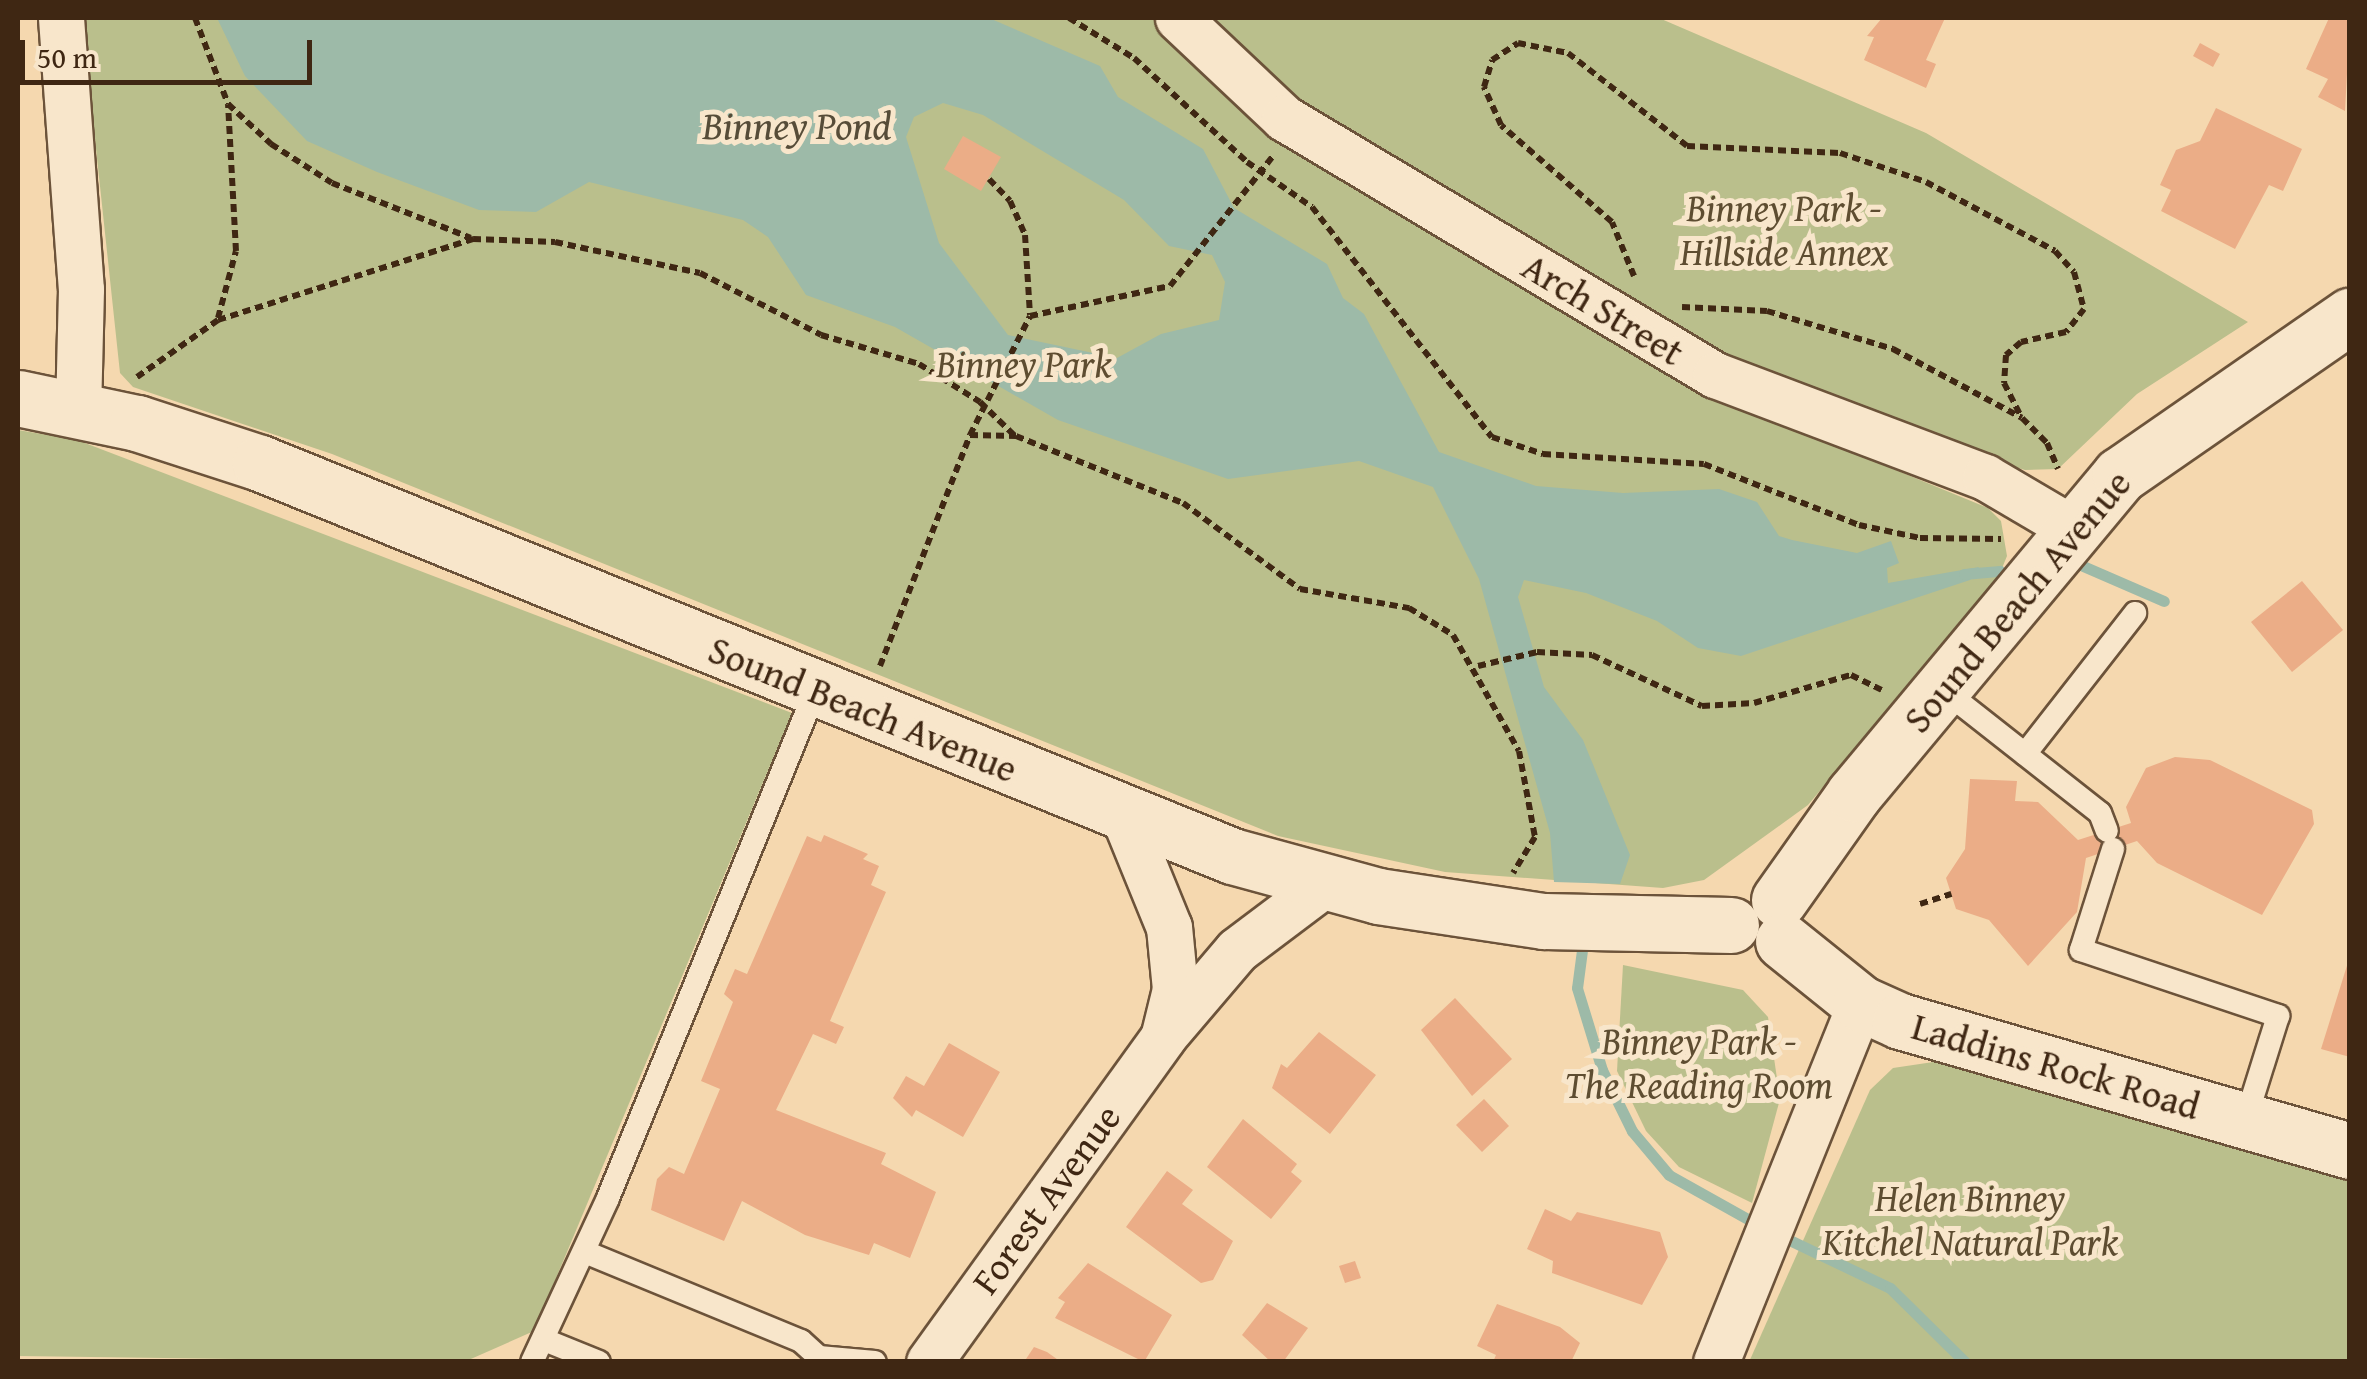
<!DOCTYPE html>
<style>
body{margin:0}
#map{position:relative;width:2367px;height:1379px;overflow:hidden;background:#f5d8af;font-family:"Gentium Book Plus",serif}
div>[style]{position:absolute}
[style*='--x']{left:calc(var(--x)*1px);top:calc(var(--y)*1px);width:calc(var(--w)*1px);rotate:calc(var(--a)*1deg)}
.green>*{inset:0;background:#babf8c}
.water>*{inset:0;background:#9dbaa8}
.stream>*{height:11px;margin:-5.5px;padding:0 5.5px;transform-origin:5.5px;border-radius:5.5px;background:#9dbaa8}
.building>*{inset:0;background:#ebad87}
.path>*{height:6px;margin-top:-3px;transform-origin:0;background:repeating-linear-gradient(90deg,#3f2713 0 8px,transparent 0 13px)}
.roads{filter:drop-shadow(2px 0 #6c533a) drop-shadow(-2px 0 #6c533a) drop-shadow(0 2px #6c533a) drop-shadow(0 -2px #6c533a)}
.lane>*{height:22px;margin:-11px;padding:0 11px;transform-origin:11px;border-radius:11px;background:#f8e6cb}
.street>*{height:45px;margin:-22.5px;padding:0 22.5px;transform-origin:22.5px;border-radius:22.5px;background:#f8e6cb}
.secondary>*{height:55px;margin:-27.5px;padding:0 27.5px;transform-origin:27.5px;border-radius:27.5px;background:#f8e6cb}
span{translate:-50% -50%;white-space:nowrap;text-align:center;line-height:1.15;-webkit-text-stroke:10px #f8e6cb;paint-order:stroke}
.park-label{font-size:38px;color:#5e4d31;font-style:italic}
.street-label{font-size:38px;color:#3f2713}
.water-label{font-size:40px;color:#564c38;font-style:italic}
.frame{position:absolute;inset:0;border:20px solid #3f2713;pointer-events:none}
.scale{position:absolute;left:20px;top:40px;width:292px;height:45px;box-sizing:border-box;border:5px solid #3f2713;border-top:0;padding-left:12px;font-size:30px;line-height:35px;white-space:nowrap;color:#3f2713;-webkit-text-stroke:8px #f8e6cb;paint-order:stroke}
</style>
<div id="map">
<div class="green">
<div style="clip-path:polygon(82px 18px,1162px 18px,1716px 396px,1988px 508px,2001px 521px,2007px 556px,1998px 578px,1808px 805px,1704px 880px,1663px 888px,1445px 872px,1278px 836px,332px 454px,133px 387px,120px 373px)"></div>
<div style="clip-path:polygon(1208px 18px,1659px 18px,1926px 133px,2248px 322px,2137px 394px,2058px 469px,2025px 470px,1879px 425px,1725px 363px,1295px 110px)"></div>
<div style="clip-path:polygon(18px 430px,77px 440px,792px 713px,534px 1331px,464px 1362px,18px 1356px)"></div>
<div style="clip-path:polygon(1623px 965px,1743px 990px,1768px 1017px,1780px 1099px,1752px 1203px,1679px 1167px,1646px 1131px,1617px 1071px)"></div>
<div style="clip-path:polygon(1940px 1061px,2349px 1168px,2349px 1361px,1749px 1362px,1870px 1090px,1893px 1068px)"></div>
</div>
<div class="water">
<div style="clip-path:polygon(evenodd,217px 18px,989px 18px,1100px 66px,1118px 97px,1203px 149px,1234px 208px,1327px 264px,1343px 298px,1364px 314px,1439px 452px,1536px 486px,1623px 493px,1719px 489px,1757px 502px,1779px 536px,1792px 540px,1857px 553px,1891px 541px,1899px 563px,1887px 568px,1888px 583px,1979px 567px,1970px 580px,1741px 656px,1698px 648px,1657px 621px,1586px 593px,1524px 580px,1518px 597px,1544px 687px,1583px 740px,1630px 855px,1620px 884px,1554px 882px,1550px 833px,1479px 579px,1433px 487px,1359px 461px,1228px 479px,1058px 420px,895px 327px,806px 295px,768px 237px,743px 220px,589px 182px,536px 212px,479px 210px,377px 172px,307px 141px,245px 76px,217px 18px,943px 103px,983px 115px,1124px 200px,1169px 246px,1212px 255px,1225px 282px,1219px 320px,1161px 334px,1117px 358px,1008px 335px,939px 243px,906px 137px,914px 117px,943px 103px)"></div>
</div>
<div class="stream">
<div style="--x:2083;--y:566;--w:88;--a:23.4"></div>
<div style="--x:1964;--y:574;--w:36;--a:-5"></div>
<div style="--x:1584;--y:935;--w:53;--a:97.5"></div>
<div style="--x:1577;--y:988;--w:86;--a:73"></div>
<div style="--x:1602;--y:1070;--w:68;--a:63.8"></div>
<div style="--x:1632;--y:1131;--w:57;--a:49.9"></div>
<div style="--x:1669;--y:1175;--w:107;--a:29.2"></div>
<div style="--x:1779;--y:1235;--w:123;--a:25.5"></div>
<div style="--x:1890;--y:1288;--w:105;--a:44.6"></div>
</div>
<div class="building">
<div style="clip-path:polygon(1882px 18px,1945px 18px,1926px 60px,1936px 64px,1926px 88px,1864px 60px,1874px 37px,1867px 36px)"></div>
<div style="clip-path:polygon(2329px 18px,2350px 18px,2345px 111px,2318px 97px,2328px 79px,2306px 69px)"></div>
<div style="clip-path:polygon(2200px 43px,2220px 54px,2213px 67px,2193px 56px)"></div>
<div style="clip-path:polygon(2216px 108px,2302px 149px,2283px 191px,2269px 185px,2235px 249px,2161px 211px,2171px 190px,2160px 185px,2176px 150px,2200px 141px)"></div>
<div style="clip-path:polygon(963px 136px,1001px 157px,981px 191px,944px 169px)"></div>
<div style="clip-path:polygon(2302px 581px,2343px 630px,2292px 672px,2251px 622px)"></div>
<div style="clip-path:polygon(2175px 757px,2210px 760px,2312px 810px,2314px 824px,2262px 915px,2157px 863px,2137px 841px,2086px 858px,2077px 912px,2028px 966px,1989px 920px,1956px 909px,1946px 878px,1965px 849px,1970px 779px,2017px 781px,2015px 801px,2038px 802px,2078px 840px,2131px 823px,2126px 807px,2146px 768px)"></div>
<div style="clip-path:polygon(824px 835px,868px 854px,863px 859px,879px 866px,871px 885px,886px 892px,830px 1021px,844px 1027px,836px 1044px,813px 1034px,776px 1110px,886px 1153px,881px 1164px,936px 1192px,910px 1258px,874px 1243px,869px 1255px,805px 1235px,742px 1201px,724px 1241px,651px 1210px,657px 1179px,669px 1167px,684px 1174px,720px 1089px,701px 1081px,733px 1002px,724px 994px,735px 969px,747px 974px,807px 836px,821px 842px)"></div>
<div style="clip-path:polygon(2350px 956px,2350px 1057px,2321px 1049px)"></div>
<div style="clip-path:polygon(1455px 998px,1512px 1059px,1472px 1096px,1421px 1030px)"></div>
<div style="clip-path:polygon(1319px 1032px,1376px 1075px,1330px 1134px,1272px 1088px,1281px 1064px,1287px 1068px)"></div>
<div style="clip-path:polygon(949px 1043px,1000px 1072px,963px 1137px,916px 1110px,912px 1117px,893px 1098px,906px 1076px,924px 1086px)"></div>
<div style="clip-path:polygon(1484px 1099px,1509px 1126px,1482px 1152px,1456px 1125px)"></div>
<div style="clip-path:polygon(1243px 1119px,1297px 1164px,1291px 1172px,1302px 1181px,1271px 1219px,1207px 1167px)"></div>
<div style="clip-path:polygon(1167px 1171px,1193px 1190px,1182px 1204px,1233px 1241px,1213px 1280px,1201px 1283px,1126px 1227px)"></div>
<div style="clip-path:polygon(1545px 1209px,1571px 1221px,1577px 1212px,1660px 1232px,1668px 1257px,1642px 1305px,1552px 1273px,1553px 1261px,1527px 1249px)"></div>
<div style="clip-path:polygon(1355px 1261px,1361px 1278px,1345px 1283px,1339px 1266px)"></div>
<div style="clip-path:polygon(1088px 1263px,1172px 1315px,1144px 1362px,1055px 1318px,1065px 1302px,1058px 1298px)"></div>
<div style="clip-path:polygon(1267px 1303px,1308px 1328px,1283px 1362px,1271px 1362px,1242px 1335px)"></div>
<div style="clip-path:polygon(1497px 1304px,1560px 1327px,1580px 1343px,1571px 1362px,1493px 1362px,1496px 1355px,1477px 1346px)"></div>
<div style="clip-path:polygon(1034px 1347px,1047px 1352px,1061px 1362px,1024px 1362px)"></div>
</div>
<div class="path">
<div style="--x:195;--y:18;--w:92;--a:69"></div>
<div style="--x:228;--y:104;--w:59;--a:42.9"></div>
<div style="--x:271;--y:144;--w:72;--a:32.6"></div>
<div style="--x:332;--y:183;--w:149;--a:21.6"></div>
<div style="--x:1069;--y:18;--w:76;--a:31.6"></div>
<div style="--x:1134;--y:58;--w:154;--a:42.6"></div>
<div style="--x:1247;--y:162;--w:79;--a:34.7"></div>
<div style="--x:1312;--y:207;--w:292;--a:52"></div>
<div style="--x:1492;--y:437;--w:54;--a:18.4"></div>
<div style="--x:1543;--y:454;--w:161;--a:3.6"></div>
<div style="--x:1704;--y:464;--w:167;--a:21.5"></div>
<div style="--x:1859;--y:525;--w:62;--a:12"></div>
<div style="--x:1920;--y:538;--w:81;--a:0.7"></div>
<div style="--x:989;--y:179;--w:30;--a:46"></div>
<div style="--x:1010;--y:201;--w:37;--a:66"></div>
<div style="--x:1025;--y:235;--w:80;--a:86.4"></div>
<div style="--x:1634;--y:276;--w:58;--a:-112.2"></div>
<div style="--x:1612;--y:222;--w:147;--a:-138.9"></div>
<div style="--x:1501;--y:125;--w:42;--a:-114.1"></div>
<div style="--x:1484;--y:87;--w:28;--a:-73"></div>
<div style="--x:1492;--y:60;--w:31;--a:-33"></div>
<div style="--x:1518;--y:43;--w:51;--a:11.3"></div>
<div style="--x:1568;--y:53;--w:151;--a:38"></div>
<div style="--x:1687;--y:146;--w:153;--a:2.6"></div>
<div style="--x:1840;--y:153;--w:91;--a:18.6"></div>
<div style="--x:1926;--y:182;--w:146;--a:28.1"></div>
<div style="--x:2055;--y:251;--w:28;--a:48"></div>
<div style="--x:2074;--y:272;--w:38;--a:75"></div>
<div style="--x:2084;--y:309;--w:29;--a:128"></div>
<div style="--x:2066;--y:332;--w:46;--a:167.5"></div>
<div style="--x:2021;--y:342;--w:20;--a:139"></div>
<div style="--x:2006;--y:355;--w:28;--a:94"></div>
<div style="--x:2004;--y:383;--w:39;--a:63"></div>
<div style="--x:1682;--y:307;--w:85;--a:2.7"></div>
<div style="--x:1767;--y:311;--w:132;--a:16.8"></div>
<div style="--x:1893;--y:349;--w:146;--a:28.1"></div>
<div style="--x:2022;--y:418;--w:35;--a:45"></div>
<div style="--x:2047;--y:443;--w:28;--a:67"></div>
<div style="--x:218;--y:318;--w:69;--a:-75"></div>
<div style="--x:236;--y:251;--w:147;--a:-93.1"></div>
<div style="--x:137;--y:377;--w:99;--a:-35.1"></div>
<div style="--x:218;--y:320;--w:268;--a:-17.6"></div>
<div style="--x:473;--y:239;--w:82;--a:2.1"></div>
<div style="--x:555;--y:242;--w:148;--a:12.1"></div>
<div style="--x:700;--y:273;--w:136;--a:27.1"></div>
<div style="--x:821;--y:335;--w:102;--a:16.5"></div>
<div style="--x:919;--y:364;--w:72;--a:31.9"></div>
<div style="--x:980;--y:402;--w:49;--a:44.2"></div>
<div style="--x:970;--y:435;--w:133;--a:-63.2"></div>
<div style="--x:1030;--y:316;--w:143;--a:-12.1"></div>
<div style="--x:1170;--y:286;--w:166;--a:-51.6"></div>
<div style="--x:880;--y:666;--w:248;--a:-68.7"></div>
<div style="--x:970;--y:435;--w:46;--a:1.2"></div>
<div style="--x:1016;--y:436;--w:180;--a:21.9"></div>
<div style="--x:1183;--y:503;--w:145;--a:36.3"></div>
<div style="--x:1300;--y:589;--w:111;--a:9.9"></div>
<div style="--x:1409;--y:608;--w:52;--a:31.5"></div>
<div style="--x:1453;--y:635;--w:133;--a:60.4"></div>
<div style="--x:1519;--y:751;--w:87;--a:79.5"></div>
<div style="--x:1535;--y:837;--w:42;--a:121.4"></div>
<div style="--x:1478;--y:666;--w:61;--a:-13.3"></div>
<div style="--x:1537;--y:652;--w:55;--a:3.1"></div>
<div style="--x:1592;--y:655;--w:121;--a:24.9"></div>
<div style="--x:1702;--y:706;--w:52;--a:-3.3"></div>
<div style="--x:1754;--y:703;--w:101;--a:-16.1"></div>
<div style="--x:1851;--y:675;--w:34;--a:26"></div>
<div style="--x:1920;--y:904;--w:33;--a:-18"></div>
</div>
<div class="roads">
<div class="lane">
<div style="--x:1941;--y:688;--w:202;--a:38.2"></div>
<div style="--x:2100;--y:813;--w:19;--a:69"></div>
<div style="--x:2025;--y:754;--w:179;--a:-52"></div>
<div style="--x:2113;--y:849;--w:106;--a:107.6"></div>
<div style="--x:2081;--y:950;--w:208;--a:18.5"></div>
<div style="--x:2278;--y:1016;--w:110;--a:107.4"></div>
<div style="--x:585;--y:1252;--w:234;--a:22.4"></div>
<div style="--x:801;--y:1341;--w:24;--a:42"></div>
<div style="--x:819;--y:1357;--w:56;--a:5.1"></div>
<div style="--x:547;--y:1341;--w:56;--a:22"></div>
<div style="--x:532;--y:1362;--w:181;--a:-65.1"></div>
<div style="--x:608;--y:1198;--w:550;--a:-67.77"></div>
</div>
<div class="street">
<div style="--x:61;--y:18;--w:272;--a:85.8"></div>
<div style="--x:81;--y:289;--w:120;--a:91.4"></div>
<div style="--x:1178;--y:18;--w:146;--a:43.3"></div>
<div style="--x:1284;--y:118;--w:502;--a:30.81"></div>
<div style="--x:1715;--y:375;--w:289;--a:20.7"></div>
<div style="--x:1985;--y:477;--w:99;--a:30.5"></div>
<div style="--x:1124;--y:817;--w:119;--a:67.8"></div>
<div style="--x:1169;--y:927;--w:62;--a:84.5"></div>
<div style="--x:1175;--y:989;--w:46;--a:103.7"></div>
<div style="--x:929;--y:1362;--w:400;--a:-54.2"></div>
<div style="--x:1163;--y:1037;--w:114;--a:-49.6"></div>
<div style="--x:1237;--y:950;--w:111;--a:-37"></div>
<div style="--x:1716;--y:1362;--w:387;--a:-68.1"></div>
</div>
<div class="secondary">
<div style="--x:18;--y:398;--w:122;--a:11.9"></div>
<div style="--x:137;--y:423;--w:129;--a:18"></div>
<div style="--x:260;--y:463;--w:1048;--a:22.01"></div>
<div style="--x:1232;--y:856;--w:151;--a:15.3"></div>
<div style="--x:1378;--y:896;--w:168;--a:8.6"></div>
<div style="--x:1544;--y:921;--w:187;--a:1.2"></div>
<div style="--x:1779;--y:900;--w:130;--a:-54.7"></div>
<div style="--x:1854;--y:794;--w:415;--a:-50.2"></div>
<div style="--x:2120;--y:475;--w:280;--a:-34.7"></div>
<div style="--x:1783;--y:941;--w:99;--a:38.8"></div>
<div style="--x:1860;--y:1003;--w:44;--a:24.2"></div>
<div style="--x:1900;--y:1021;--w:468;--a:16.1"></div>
</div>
</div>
<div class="park-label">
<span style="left:1784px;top:230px">Binney Park -<br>Hillside Annex</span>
<span style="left:1024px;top:364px">Binney Park</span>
<span style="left:1699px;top:1063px">Binney Park -<br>The Reading Room</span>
<span style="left:1970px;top:1220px">Helen Binney<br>Kitchel Natural Park</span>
</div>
<div class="street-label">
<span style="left:1603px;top:309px;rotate:31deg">Arch Street</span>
<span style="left:2017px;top:601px;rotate:-50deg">Sound Beach Avenue</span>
<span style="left:863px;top:709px;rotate:22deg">Sound Beach Avenue</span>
<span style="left:2056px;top:1066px;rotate:16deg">Laddins Rock Road</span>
<span style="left:1046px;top:1199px;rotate:-54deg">Forest Avenue</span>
</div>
<div class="water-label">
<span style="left:797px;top:125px">Binney Pond</span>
</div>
<div class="frame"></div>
<div class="scale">50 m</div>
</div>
